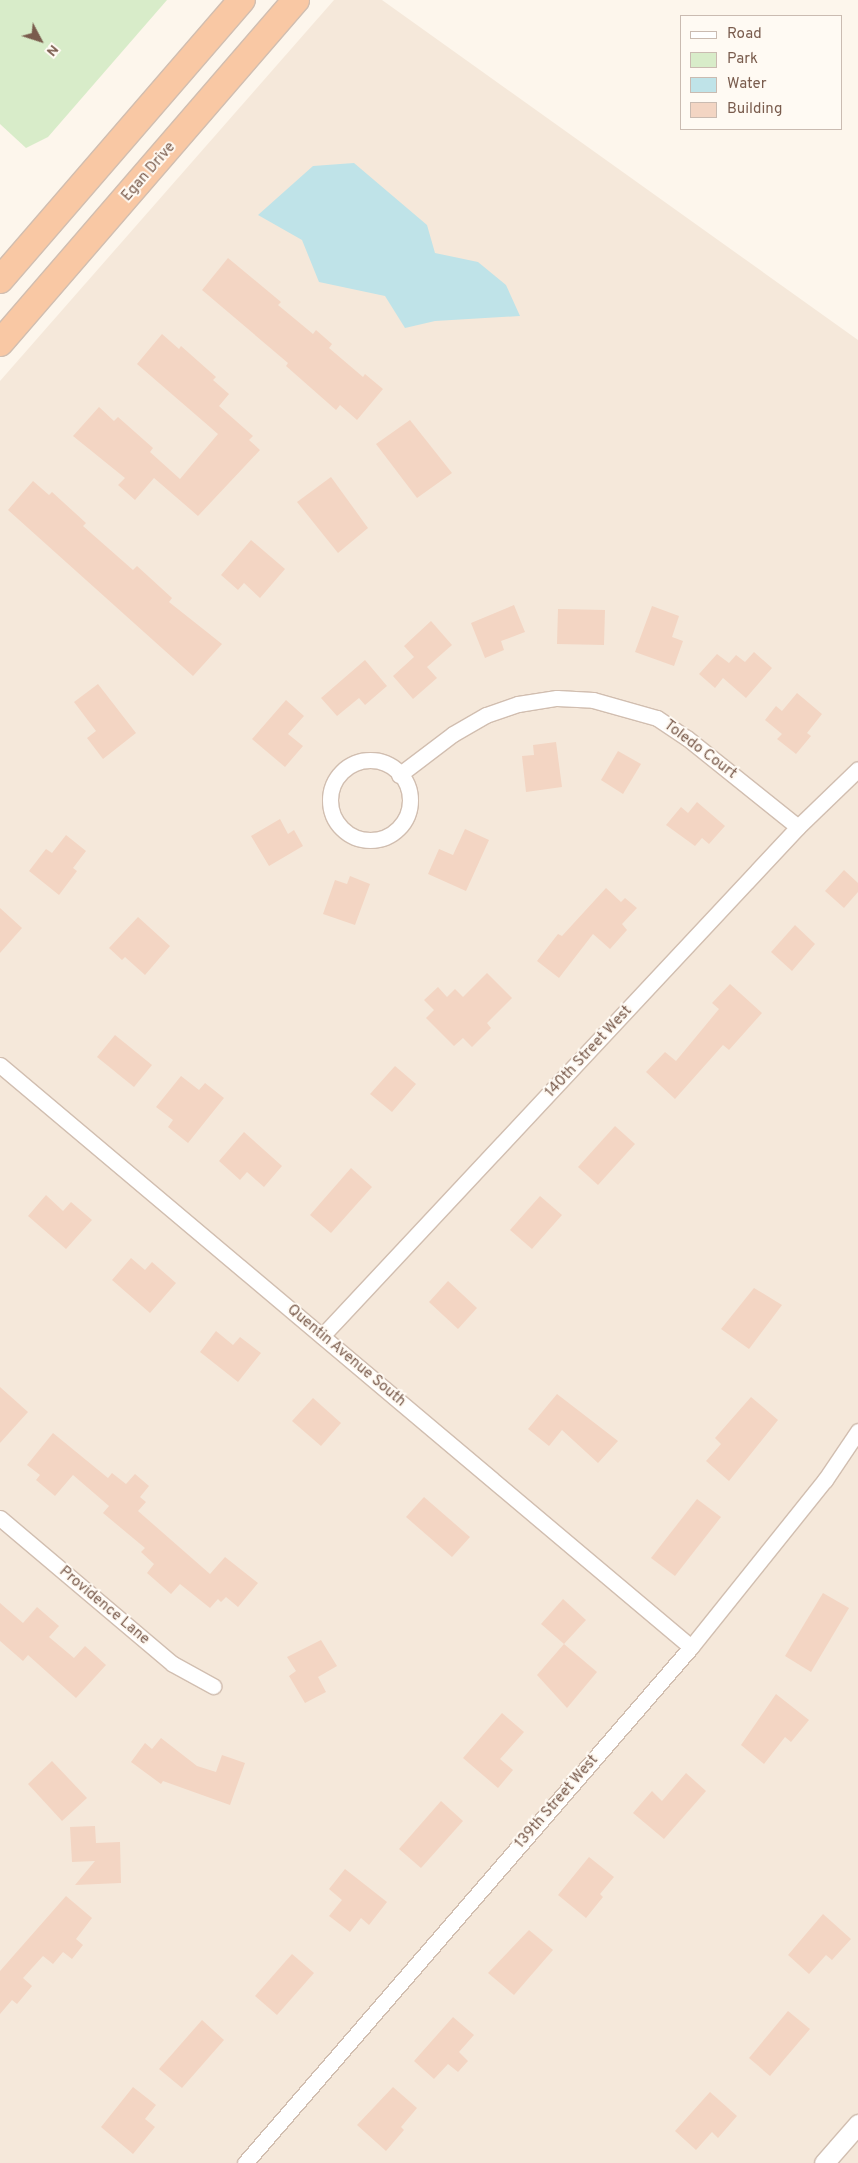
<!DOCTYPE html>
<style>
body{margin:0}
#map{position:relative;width:858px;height:2163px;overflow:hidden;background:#fdf6ec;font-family:Overpass,sans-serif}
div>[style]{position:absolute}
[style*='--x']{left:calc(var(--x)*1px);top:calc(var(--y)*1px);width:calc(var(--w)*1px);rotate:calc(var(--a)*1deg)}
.residential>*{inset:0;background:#f5e8da}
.green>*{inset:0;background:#d8ecc9}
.water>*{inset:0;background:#bfe3e8}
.building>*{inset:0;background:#f3d5c3}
.roads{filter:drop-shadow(1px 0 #d1beb0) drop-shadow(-1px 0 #d1beb0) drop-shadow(0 1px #d1beb0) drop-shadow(0 -1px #d1beb0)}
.minor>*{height:15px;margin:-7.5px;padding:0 7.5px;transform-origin:7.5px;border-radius:7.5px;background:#fff}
.minor>.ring{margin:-7.5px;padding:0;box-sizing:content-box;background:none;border:15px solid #fff;border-radius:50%}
.tertiary>*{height:19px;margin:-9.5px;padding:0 9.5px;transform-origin:9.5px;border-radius:9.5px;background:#fff}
.trunk>*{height:26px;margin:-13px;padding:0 13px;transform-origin:13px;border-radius:13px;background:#f9c8a4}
span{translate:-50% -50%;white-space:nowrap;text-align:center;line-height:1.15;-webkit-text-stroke:4px #fffaf3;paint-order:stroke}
.street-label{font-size:15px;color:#7a5c4d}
.legend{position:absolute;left:680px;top:15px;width:162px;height:115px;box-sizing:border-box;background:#fffaf3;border:1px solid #cabbb1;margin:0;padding:6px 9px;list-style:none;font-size:15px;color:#7a5c4d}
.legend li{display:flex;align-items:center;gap:10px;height:25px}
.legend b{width:25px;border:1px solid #cabbb1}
.north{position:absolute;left:15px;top:15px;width:50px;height:50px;-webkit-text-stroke:4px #fffaf3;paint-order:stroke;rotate:130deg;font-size:14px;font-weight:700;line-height:20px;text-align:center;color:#7a5c4d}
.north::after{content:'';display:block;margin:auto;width:18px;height:22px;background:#7a5c4d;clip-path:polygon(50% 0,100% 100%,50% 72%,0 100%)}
</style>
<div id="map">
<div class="residential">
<div style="clip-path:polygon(334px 0,382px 0,858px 340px,858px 2163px,0 2163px,0 381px)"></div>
</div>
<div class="green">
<div style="clip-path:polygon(0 0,167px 0,48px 137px,26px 148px,0 124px)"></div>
</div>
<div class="water">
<div style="clip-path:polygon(354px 163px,427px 225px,435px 253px,478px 262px,506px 285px,520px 316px,435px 321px,405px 328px,385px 296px,319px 282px,302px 240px,258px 215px,313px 166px)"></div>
</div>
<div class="building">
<div style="clip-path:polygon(228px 258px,281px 302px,278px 305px,313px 334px,316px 330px,332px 344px,329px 348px,363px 377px,365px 374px,383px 389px,357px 420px,340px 405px,336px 410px,286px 366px,288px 363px,202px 290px)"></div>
<div style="clip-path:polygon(162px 334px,179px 349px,181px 346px,216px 377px,213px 380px,229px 394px,219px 406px,253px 436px,249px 440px,260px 450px,198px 516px,154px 478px,135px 500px,118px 485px,125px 478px,73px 436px,99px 407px,114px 421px,118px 417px,153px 448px,150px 452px,180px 479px,218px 434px,137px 364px)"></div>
<div style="clip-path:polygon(410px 420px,452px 473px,417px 498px,376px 444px)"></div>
<div style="clip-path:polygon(331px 477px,368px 528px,338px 553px,297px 502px)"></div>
<div style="clip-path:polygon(33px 481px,49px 495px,52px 492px,86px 523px,83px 526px,133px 570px,137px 566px,172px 598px,169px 602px,222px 644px,193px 676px,8px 510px)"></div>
<div style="clip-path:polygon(251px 540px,285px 569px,260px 598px,244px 583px,238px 590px,221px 575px)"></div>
<div style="clip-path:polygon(514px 605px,525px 632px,501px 641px,504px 650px,485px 658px,471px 623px)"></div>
<div style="clip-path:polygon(652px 606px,679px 616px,672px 637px,683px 641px,674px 666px,635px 652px)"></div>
<div style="clip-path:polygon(558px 609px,605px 610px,604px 645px,557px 644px)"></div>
<div style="clip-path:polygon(431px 621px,452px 645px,427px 667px,437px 678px,413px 699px,393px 676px,414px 657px,404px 646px)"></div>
<div style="clip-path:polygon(754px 652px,772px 668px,746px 698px,723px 678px,715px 688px,699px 674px,717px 654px,729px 663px,736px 655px,745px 662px)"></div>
<div style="clip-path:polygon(365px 660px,387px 686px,365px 705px,359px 698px,337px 716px,321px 698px)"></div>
<div style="clip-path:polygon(98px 684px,136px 733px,103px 759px,87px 738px,96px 731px,74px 702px)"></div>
<div style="clip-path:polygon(797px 693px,822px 714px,807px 733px,811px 736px,796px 754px,777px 739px,782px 734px,765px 720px,776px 706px,782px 711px)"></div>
<div style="clip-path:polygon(286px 700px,304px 716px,288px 734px,303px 746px,285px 767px,252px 739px)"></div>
<div style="clip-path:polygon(556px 742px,562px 787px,526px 792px,522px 756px,534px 755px,533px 745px)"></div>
<div style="clip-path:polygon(618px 751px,641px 764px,623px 794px,601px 780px)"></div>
<div style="clip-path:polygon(697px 802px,725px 826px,709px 844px,702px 838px,695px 846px,666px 825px,681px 807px,688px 813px)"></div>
<div style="clip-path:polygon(280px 819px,288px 834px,294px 830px,303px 846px,269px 866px,251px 836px)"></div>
<div style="clip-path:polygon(465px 829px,489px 840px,466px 891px,428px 874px,439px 849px,453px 855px)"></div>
<div style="clip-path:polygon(66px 835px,86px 851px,73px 868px,77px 871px,59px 895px,29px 871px,46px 849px,52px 853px)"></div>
<div style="clip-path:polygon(844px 870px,858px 883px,858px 892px,844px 908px,825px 891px)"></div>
<div style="clip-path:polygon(350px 876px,370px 884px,355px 925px,323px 914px,335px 880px,347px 884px)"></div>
<div style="clip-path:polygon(606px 888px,621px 902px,625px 898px,637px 908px,622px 924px,627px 930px,610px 949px,593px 934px,559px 978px,537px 961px,558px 934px,562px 936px)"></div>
<div style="clip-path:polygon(0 908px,22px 928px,0 953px)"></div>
<div style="clip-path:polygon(138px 917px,170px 946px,145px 975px,125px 957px,122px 960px,109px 948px)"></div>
<div style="clip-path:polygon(795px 925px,815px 944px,792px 971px,771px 952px)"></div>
<div style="clip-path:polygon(487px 973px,512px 998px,487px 1023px,491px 1028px,472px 1047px,463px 1038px,454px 1046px,426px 1018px,434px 1010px,424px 1000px,438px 987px,447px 997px,455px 989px,463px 997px)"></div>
<div style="clip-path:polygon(730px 984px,762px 1013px,729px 1050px,723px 1045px,675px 1099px,646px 1072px,665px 1052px,676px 1061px,719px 1009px,712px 1003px)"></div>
<div style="clip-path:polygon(115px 1035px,152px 1065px,134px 1087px,97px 1057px)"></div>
<div style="clip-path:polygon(395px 1066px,416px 1084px,392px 1112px,370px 1094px)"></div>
<div style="clip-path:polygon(181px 1076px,199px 1090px,205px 1083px,224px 1098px,188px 1143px,168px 1127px,173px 1120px,156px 1107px)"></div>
<div style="clip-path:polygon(615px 1126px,635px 1144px,598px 1185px,578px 1167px)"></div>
<div style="clip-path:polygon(244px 1132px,282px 1166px,264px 1187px,247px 1172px,240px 1180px,219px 1161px)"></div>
<div style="clip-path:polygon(351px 1168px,372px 1187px,331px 1233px,310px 1215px)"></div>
<div style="clip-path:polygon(46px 1195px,63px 1211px,71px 1202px,92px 1220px,66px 1249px,28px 1216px)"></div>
<div style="clip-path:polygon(540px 1196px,562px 1215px,532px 1249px,510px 1230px)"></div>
<div style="clip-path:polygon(131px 1258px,145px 1270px,152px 1262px,176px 1283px,150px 1313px,112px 1280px)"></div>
<div style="clip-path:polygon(448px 1281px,477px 1308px,458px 1329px,429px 1302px)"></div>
<div style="clip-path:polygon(754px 1288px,782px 1305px,749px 1349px,721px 1329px)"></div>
<div style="clip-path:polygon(216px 1331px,233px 1345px,240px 1337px,261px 1353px,238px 1382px,200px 1352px)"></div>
<div style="clip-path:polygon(0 1387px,28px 1412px,0 1443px)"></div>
<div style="clip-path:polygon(557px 1394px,618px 1441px,598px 1463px,562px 1430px,549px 1446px,528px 1429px)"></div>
<div style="clip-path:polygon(751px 1397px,778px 1420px,729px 1481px,706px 1461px,721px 1444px,715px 1438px)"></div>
<div style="clip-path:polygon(313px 1398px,341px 1423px,321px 1446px,292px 1421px)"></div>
<div style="clip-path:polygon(53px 1433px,108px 1478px,112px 1473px,126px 1484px,135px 1474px,149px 1486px,140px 1497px,146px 1502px,138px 1511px,210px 1574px,225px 1557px,258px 1583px,238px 1607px,226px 1597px,221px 1602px,218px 1599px,210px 1608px,180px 1584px,171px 1594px,147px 1573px,154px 1564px,141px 1552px,145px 1548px,103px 1513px,109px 1506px,73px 1475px,55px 1496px,36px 1480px,40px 1475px,27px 1465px)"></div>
<div style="clip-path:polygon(424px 1497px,470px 1537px,452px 1557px,406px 1517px)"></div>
<div style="clip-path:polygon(697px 1499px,721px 1517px,675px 1576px,651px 1558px)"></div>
<div style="clip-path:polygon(823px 1593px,849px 1608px,811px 1672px,785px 1656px)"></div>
<div style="clip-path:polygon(563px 1599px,586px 1620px,564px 1644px,541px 1624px)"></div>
<div style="clip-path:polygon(0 1603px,23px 1623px,37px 1607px,59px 1626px,49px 1637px,74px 1658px,85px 1646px,106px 1665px,76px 1698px,28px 1655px,23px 1661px,0 1641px)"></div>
<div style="clip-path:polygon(321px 1640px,337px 1666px,318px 1677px,326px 1692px,305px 1703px,289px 1676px,296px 1671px,287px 1657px)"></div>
<div style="clip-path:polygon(564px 1644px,597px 1672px,567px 1708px,537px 1675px)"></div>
<div style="clip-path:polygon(776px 1694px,809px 1720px,791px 1742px,785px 1737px,764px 1764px,741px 1745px)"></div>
<div style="clip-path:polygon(502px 1713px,524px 1732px,500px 1759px,513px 1770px,498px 1788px,463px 1758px)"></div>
<div style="clip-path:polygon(161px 1738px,197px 1766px,216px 1772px,222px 1755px,245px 1763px,230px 1805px,163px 1781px,161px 1784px,131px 1762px,145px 1743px,152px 1749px)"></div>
<div style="clip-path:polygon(52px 1761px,87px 1798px,62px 1821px,28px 1784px)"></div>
<div style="clip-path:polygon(686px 1773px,706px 1791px,664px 1839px,633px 1813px,652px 1791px,662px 1801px)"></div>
<div style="clip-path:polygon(441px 1801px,463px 1821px,421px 1868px,399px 1849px)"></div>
<div style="clip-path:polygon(95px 1826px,96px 1843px,120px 1842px,121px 1883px,75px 1885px,95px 1861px,72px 1862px,70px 1827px)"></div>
<div style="clip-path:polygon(589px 1857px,614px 1877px,600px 1894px,603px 1897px,586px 1918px,558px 1895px)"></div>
<div style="clip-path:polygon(345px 1869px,387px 1902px,369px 1925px,361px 1918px,350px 1932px,329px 1916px,342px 1900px,329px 1889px)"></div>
<div style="clip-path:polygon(66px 1896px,92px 1918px,76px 1939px,83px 1945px,72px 1959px,63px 1952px,53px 1964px,43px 1956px,23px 1978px,32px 1986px,17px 2004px,12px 2000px,0 2014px,0 1971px)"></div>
<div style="clip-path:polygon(823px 1914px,851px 1939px,832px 1960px,826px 1955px,809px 1974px,788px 1955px)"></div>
<div style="clip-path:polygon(529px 1930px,553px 1950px,514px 1995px,488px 1973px)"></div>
<div style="clip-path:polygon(292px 1954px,314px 1973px,277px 2015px,255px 1996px)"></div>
<div style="clip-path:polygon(788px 2011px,810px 2029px,770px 2076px,749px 2058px)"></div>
<div style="clip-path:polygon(453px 2017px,474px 2035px,459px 2052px,468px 2061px,458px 2072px,448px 2064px,434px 2079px,414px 2061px)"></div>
<div style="clip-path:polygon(202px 2020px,224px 2040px,182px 2088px,159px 2069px)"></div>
<div style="clip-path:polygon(133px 2087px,156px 2105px,145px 2119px,155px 2127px,133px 2154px,101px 2127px)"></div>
<div style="clip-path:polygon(393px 2087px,417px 2108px,401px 2127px,404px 2130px,386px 2151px,357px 2125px)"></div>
<div style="clip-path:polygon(710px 2092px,737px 2116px,718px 2138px,712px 2132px,696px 2150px,675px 2131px)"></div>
</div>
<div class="roads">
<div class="minor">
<div class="ring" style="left:330px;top:760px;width:65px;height:65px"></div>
<div style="--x:399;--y:775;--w:68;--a:-37.2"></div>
<div style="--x:453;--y:734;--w:38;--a:-30"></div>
<div style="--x:486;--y:715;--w:34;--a:-19"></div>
<div style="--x:518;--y:704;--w:39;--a:-9"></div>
<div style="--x:557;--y:698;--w:36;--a:3"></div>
<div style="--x:593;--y:700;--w:66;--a:15.7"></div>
<div style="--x:657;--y:718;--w:36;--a:34"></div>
<div style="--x:687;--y:738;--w:142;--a:38.7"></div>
<div style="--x:0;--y:1065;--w:903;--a:40.11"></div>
<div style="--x:322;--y:1336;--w:697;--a:-46.92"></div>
<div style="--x:798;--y:827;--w:83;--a:-44"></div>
<div style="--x:0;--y:1518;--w:226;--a:40.2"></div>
<div style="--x:173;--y:1664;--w:46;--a:28.8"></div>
<div style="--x:245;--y:2163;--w:682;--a:-49.16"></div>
<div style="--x:691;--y:1647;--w:214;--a:-51.3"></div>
<div style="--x:825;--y:1480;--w:59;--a:-56"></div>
</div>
<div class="tertiary">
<div style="--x:824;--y:2163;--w:52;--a:-48.9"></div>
</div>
<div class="trunk">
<div style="--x:0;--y:280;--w:370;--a:-49.2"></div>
<div style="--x:0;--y:343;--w:453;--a:-49.2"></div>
</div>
</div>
<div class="street-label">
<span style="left:149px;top:172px;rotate:-49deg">Egan Drive</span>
<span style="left:700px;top:750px;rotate:37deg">Toledo Court</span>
<span style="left:589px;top:1052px;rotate:-47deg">140th Street West</span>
<span style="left:346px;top:1356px;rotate:40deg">Quentin Avenue South</span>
<span style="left:104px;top:1606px;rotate:40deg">Providence Lane</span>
<span style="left:557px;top:1802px;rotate:-49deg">139th Street West</span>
</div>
<ul class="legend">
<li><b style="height:6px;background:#fff"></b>Road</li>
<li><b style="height:14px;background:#d8ecc9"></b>Park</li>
<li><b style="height:14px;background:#bfe3e8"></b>Water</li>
<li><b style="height:14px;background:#f3d5c3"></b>Building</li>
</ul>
<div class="north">N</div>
</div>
